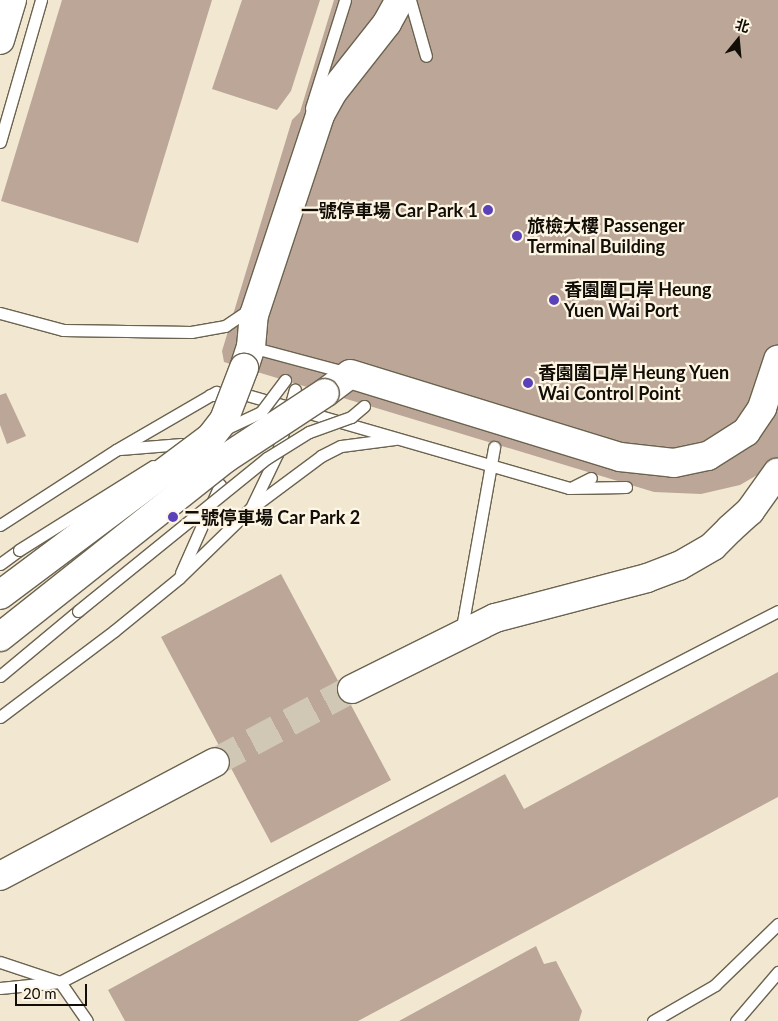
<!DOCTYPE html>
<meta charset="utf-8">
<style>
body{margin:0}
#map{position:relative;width:778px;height:1021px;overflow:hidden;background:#f2e8d2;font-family:Lato,"Noto Sans SC",sans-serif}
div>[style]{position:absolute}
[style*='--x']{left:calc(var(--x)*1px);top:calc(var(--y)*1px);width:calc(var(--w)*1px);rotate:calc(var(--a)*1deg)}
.building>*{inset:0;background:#bba698}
.trunk-tunnel>*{height:28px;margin-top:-14px;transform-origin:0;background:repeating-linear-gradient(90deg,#d0c7b4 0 28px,transparent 0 42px)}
.roads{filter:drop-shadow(1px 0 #6b634f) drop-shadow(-1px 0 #6b634f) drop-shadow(0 1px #6b634f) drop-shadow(0 -1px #6b634f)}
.service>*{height:11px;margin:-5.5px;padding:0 5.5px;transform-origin:5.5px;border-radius:5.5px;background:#fff}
.trunk>*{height:28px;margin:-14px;padding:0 14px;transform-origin:14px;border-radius:14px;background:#fff}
.bridges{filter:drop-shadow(1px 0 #6b634f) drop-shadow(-1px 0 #6b634f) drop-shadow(0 1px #6b634f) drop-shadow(0 -1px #6b634f)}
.service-bridge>*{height:11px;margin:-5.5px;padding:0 5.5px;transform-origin:5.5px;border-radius:5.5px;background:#fff}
.trunk-bridge>*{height:28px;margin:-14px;padding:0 14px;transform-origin:14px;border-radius:14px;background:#fff}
.dots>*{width:14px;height:14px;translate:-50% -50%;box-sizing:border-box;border:2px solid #fef6e4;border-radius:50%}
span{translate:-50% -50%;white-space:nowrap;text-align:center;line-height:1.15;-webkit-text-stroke:4.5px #fef6e4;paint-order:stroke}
.poi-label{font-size:18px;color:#120e07;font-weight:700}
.right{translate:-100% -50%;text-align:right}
.left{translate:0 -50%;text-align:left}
.north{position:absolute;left:713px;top:15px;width:50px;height:50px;-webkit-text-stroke:4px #fef6e4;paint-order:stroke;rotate:17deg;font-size:14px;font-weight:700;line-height:20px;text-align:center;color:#120e07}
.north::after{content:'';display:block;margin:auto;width:18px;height:22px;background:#120e07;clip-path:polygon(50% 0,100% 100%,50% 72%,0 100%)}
.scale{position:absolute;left:15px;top:984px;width:72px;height:22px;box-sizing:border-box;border:2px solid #120e07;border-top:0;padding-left:6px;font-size:15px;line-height:18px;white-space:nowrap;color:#120e07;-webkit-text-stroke:4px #fef6e4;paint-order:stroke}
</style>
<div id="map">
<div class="building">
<div style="clip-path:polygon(62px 0,212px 0,138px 243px,1px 201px)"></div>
<div style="clip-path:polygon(242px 0,320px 0,291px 91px,277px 110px,212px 89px)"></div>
<div style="clip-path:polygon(334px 0,778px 0,778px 463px,740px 485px,701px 494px,654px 492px,224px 362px,222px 351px,292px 120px,300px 112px)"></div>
<div style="clip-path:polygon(6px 393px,26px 436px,7px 444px,0 425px,0 395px)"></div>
<div style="clip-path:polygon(281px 574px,391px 780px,271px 843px,161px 637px)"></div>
<div style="clip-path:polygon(778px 672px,778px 797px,358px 1021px,125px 1021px,108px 990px,505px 774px,524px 809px)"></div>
<div style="clip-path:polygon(536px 946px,544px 964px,556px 961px,582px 1011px,579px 1021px,399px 1021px)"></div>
</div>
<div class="trunk-tunnel">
<div style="--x:215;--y:762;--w:155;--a:-28.1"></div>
</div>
<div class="roads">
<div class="service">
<div style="--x:410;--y:0;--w:58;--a:74.1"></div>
<div style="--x:311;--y:108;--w:113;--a:-72.5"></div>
<div style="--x:0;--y:142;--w:148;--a:-73.9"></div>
<div style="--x:0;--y:313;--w:65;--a:15.1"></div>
<div style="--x:63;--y:330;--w:128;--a:0.9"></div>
<div style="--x:191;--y:332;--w:35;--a:-10"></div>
<div style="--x:225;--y:326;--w:25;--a:-34"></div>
<div style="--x:246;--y:312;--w:5;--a:-68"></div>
<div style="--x:251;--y:347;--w:100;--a:15"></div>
<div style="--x:210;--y:395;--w:37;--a:0"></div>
<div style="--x:247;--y:395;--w:335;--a:16.1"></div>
<div style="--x:569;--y:488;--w:57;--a:-1"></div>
<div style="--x:120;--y:449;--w:62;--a:-4.6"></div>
<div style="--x:182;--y:444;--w:12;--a:48"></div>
<div style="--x:573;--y:487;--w:20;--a:-27"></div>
<div style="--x:252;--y:506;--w:58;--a:-64.3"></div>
<div style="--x:277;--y:454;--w:67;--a:-74.5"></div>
<div style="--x:0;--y:525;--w:138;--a:-32.9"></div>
<div style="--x:116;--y:450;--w:116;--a:-30.1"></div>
<div style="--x:0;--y:564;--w:24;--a:-36"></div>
<div style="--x:181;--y:573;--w:96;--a:-66.1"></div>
<div style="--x:220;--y:485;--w:18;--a:-133"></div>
<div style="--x:461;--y:633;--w:189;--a:-79.9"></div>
<div style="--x:0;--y:676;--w:102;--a:-39.8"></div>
<div style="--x:0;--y:717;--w:143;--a:-37"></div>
<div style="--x:114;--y:631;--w:84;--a:-39.2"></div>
<div style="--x:179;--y:578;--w:99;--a:-44.2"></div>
<div style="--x:250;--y:509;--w:89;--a:-36.7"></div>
<div style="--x:321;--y:456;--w:22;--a:-27"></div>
<div style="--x:341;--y:446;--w:54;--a:-7.4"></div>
<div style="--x:0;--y:962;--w:63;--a:18.4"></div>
<div style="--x:60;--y:982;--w:808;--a:-27.33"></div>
<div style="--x:0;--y:988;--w:60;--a:-5.7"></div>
<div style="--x:60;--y:982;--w:47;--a:55.3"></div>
<div style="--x:653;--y:1021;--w:72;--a:-30.1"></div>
<div style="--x:715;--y:985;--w:88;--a:-44.1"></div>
<div style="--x:736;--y:1021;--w:65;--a:-49.4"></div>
</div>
<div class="trunk">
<div style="--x:0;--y:40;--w:42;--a:-73.3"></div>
<div style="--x:244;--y:368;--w:22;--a:-72"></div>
<div style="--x:251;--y:347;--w:32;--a:-85"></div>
<div style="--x:254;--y:315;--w:211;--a:-71.7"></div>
<div style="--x:320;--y:115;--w:25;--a:-61"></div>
<div style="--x:332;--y:93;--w:89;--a:-51.8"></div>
<div style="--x:387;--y:23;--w:26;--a:-61"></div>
<div style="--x:325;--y:393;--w:31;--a:-37"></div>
<div style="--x:350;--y:374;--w:282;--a:17.1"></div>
<div style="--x:620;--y:457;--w:54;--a:6.3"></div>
<div style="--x:674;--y:463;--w:35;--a:-12"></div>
<div style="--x:708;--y:456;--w:45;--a:-32.3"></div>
<div style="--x:746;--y:432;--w:29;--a:-56"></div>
<div style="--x:762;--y:408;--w:51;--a:-71.6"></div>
<div style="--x:352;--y:689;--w:160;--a:-26.4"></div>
<div style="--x:495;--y:618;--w:157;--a:-14.7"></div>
<div style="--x:647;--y:578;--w:34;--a:-21"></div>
<div style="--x:679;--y:566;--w:39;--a:-30"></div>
<div style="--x:713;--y:546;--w:24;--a:-45"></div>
<div style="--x:730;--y:529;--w:27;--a:-42"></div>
<div style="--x:750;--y:511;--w:47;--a:-54.6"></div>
<div style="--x:0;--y:876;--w:243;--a:-27.9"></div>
</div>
</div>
<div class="bridges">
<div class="service-bridge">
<div style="--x:225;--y:429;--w:40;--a:-25"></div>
<div style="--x:261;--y:412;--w:40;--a:-53"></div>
<div style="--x:19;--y:550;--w:158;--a:-32.1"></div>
<div style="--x:78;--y:611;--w:243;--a:-39"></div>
<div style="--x:267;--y:458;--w:49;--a:-31.8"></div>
<div style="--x:309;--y:432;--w:45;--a:-19.7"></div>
<div style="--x:351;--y:417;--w:17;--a:-40"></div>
</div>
<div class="trunk-bridge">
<div style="--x:0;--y:595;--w:262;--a:-36.8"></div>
<div style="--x:210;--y:438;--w:23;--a:-52"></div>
<div style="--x:224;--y:420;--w:56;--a:-69"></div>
<div style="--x:0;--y:637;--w:288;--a:-38.4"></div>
<div style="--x:226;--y:458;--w:118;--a:-33.3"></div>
</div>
</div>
<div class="dots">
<div style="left:488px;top:210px;background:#5a41b9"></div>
<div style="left:517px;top:236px;background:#5a41b9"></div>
<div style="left:554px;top:300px;background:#5a41b9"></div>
<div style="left:528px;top:383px;background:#5a41b9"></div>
<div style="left:173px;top:517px;background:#5a41b9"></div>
</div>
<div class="poi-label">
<span class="right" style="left:478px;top:210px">一號停車場 Car Park 1</span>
<span class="left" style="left:527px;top:236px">旅檢大樓 Passenger<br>Terminal Building</span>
<span class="left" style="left:564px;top:300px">香園圍口岸 Heung<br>Yuen Wai Port</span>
<span class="left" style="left:538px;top:383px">香園圍口岸 Heung Yuen<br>Wai Control Point</span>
<span class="left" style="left:183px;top:517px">二號停車場 Car Park 2</span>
</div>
<div class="north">北</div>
<div class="scale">20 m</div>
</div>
